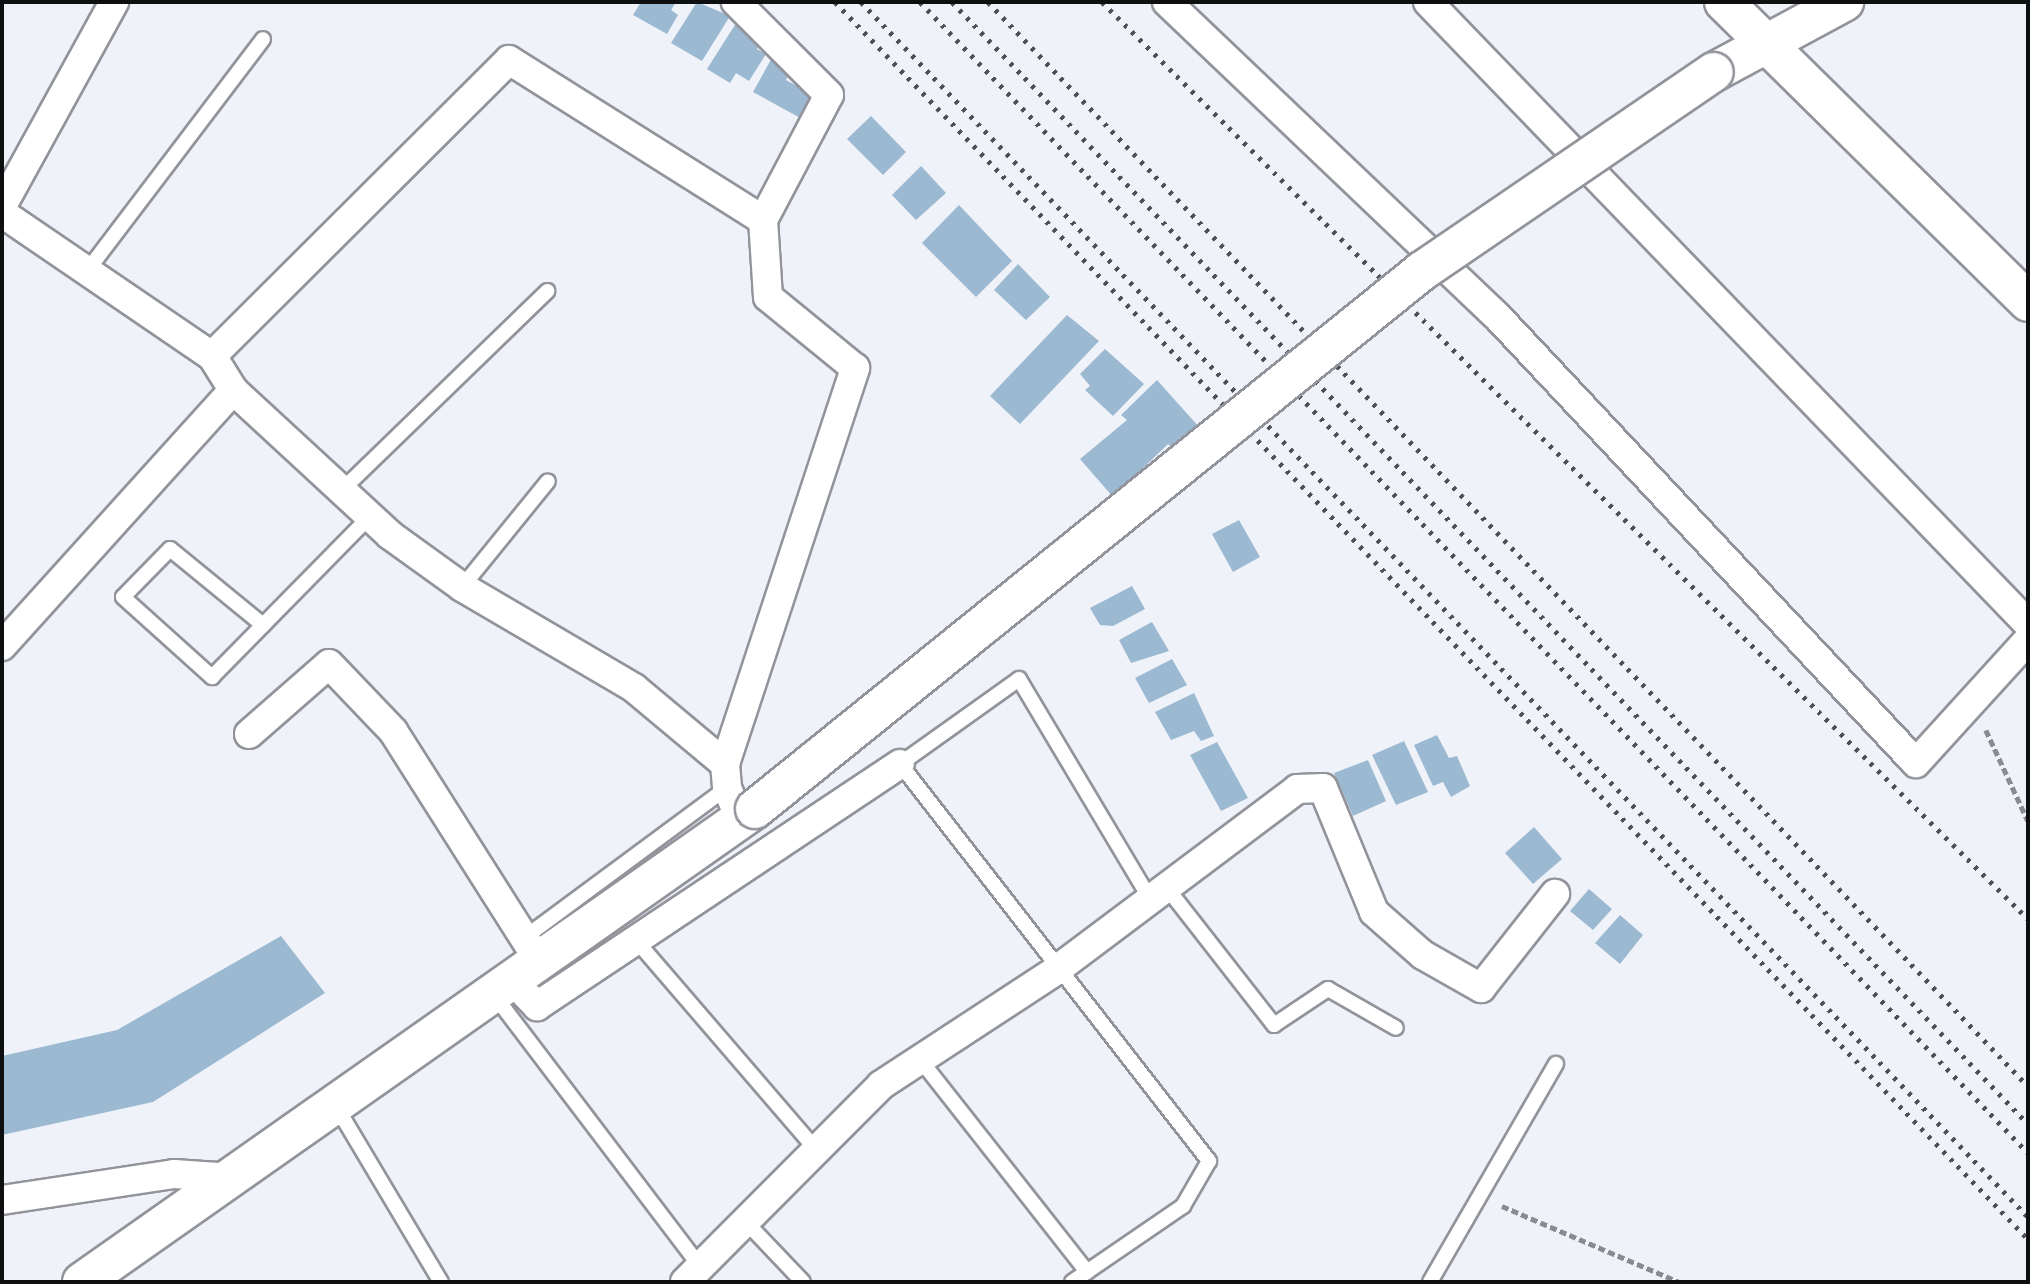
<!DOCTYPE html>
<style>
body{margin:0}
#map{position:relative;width:2030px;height:1284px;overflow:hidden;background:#f0f2f9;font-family:Quicksand,sans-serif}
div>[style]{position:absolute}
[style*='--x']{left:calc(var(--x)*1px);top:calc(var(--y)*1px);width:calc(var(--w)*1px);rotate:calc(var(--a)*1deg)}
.building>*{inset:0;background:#9cb9d2}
.path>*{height:4.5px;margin-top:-2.25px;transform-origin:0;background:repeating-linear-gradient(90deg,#8a8b90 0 7px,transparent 0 10.5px)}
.roads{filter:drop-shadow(2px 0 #93949b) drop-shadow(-2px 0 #93949b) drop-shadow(0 2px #93949b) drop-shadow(0 -2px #93949b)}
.lane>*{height:14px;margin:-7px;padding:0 7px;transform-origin:7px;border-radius:7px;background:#fff}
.street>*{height:28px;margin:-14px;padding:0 14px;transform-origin:14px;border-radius:14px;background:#fff}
.secondary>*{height:38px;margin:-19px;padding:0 19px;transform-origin:19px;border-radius:19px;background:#fff}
.rail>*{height:5px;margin-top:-2.5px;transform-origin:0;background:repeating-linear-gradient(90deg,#4f5054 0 3.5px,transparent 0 10.5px)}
.bridges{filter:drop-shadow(2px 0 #93949b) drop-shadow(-2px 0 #93949b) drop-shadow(0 2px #93949b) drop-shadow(0 -2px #93949b)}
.secondary-bridge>*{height:38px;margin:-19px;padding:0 19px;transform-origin:19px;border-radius:19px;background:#fff}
span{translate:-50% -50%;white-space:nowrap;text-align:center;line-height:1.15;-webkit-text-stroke:5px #fff;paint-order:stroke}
.frame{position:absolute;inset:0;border:4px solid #0e0f11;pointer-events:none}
</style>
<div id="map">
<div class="building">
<div style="clip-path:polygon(641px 2px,676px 2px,671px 10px,678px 15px,667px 34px,633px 15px)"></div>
<div style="clip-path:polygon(697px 2px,730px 16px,702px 61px,671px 43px)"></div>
<div style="clip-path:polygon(738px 20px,763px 36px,757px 49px,766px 54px,749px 81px,736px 73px,730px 83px,707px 69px)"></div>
<div style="clip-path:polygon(773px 56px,794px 65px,786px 80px,817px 97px,804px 120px,753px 92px)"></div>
<div style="clip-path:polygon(871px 116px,906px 152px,883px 175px,847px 139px)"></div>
<div style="clip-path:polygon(921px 166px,946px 193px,916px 220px,892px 195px)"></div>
<div style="clip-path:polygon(959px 205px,1012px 261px,976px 297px,922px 243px)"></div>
<div style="clip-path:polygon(1018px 264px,1050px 297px,1026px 320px,994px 290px)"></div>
<div style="clip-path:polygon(1067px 315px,1099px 341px,1020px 424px,990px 396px)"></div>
<div style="clip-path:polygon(1105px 349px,1144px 384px,1113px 416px,1085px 390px,1090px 386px,1080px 374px)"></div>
<div style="clip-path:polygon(1157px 380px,1199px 427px,1173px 449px,1168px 444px,1113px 497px,1080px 459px,1127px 420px,1121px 415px)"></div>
<div style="clip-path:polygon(1239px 520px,1260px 557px,1233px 572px,1212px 534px)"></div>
<div style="clip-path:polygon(1132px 586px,1145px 609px,1113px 626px,1100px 625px,1090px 608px)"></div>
<div style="clip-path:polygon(1152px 622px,1169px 651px,1131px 663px,1119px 640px)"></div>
<div style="clip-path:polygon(1172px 659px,1187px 685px,1149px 703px,1135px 678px)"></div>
<div style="clip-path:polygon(1194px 693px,1214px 736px,1201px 741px,1194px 731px,1171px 740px,1155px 712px)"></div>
<div style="clip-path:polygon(1437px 735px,1449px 758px,1457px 756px,1470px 786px,1451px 797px,1443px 782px,1433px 786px,1414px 745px)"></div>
<div style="clip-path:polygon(1404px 741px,1428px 792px,1396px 805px,1372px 755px)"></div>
<div style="clip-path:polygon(1217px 742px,1248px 798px,1221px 811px,1190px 755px)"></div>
<div style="clip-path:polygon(1368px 760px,1386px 801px,1353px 816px,1334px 773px)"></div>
<div style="clip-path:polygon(1534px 827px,1562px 859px,1533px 884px,1505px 853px)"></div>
<div style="clip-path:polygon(1589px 889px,1612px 909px,1593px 930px,1570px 911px)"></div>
<div style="clip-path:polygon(1620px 915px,1643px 935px,1620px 964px,1595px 943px)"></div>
<div style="clip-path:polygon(281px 936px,325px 993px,153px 1102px,2px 1135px,2px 1056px,117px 1030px)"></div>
</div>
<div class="path">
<div style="--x:1986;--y:730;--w:100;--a:65.2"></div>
<div style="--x:1502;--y:1206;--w:193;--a:23.2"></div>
</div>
<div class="roads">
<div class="lane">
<div style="--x:87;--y:271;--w:291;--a:-52.8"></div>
<div style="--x:342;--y:490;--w:286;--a:-44.1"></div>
<div style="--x:462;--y:587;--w:136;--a:-50.9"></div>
<div style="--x:263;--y:625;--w:120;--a:-140.7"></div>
<div style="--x:170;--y:549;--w:67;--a:134.4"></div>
<div style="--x:123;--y:597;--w:120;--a:42"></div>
<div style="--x:212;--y:677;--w:226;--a:-45.5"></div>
<div style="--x:1167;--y:888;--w:174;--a:52"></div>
<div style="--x:1274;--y:1025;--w:65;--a:-33.7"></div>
<div style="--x:1328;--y:989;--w:78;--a:29.8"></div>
<div style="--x:524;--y:938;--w:252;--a:-36.5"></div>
<div style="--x:634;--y:938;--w:282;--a:49.3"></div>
<div style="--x:494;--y:995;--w:340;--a:52.8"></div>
<div style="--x:922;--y:1062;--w:267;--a:51.8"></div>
<div style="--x:336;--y:1106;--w:205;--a:59.2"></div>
<div style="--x:745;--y:1221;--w:84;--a:46.4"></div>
<div style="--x:1072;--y:1282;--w:135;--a:-34.4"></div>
<div style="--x:1183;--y:1206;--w:52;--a:-60"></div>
<div style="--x:1209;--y:1161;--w:503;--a:-127.89"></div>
<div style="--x:900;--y:764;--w:146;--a:-35.5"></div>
<div style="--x:1019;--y:679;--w:257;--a:59.2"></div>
<div style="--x:1430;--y:1282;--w:252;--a:-60"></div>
</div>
<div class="street">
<div style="--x:1167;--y:2;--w:454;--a:43.6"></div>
<div style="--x:1496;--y:315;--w:614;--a:46.85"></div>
<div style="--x:1916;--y:763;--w:166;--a:-47.7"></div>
<div style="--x:1428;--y:2;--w:864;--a:46.03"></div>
<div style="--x:2;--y:206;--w:233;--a:-61.2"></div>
<div style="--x:2;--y:213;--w:254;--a:34.3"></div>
<div style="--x:212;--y:356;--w:40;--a:58"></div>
<div style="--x:233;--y:390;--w:214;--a:42.7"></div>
<div style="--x:390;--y:535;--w:89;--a:35.8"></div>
<div style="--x:462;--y:587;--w:199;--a:30.4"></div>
<div style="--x:634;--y:688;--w:119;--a:39.9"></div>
<div style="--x:725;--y:764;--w:24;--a:85"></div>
<div style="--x:727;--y:788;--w:33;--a:67"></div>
<div style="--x:212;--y:356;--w:419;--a:-44.9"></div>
<div style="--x:509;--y:60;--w:300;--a:32.2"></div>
<div style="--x:763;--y:220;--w:141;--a:-62.2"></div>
<div style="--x:829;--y:95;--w:132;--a:-135"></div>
<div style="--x:2;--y:646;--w:345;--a:-47.9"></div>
<div style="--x:249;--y:734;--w:106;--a:-41.2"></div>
<div style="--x:329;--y:664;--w:93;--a:46.3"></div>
<div style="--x:393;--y:731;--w:275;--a:57.6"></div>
<div style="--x:725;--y:764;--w:417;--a:-71.8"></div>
<div style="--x:855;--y:368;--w:112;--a:-140.8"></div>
<div style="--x:768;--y:297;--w:77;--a:-93.7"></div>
<div style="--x:513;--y:981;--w:35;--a:46"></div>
<div style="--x:537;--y:1006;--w:436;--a:-33.7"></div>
<div style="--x:2;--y:1200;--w:174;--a:-8.6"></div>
<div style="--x:174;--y:1174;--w:59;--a:3.9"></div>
<div style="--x:685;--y:1282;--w:278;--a:-45.1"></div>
<div style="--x:881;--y:1085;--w:208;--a:-33.2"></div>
<div style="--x:1055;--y:971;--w:303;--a:-36.9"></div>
<div style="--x:1297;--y:789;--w:26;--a:-2"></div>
<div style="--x:1323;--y:788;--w:134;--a:67.6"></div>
<div style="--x:1374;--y:912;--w:65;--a:41.3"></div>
<div style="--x:1423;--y:955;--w:67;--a:29.6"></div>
<div style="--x:1481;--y:988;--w:120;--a:-51.8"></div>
</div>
<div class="secondary">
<div style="--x:1724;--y:2;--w:427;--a:44.6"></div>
<div style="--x:1714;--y:72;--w:148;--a:-28.3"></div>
<div style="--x:82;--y:1282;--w:823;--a:-35.1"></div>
</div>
</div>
<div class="rail">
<div style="--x:835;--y:2;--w:1719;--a:46.04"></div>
<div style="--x:861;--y:2;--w:1685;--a:46.15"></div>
<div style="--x:920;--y:2;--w:1598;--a:46.09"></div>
<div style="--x:952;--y:2;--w:1555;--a:46.2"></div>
<div style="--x:988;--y:2;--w:1502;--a:46.19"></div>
<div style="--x:1102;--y:2;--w:1303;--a:44.72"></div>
</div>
<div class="bridges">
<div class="secondary-bridge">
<div style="--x:755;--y:809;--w:857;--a:-38.89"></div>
<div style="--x:1422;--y:271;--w:353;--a:-34.3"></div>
</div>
</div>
<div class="frame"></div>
</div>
